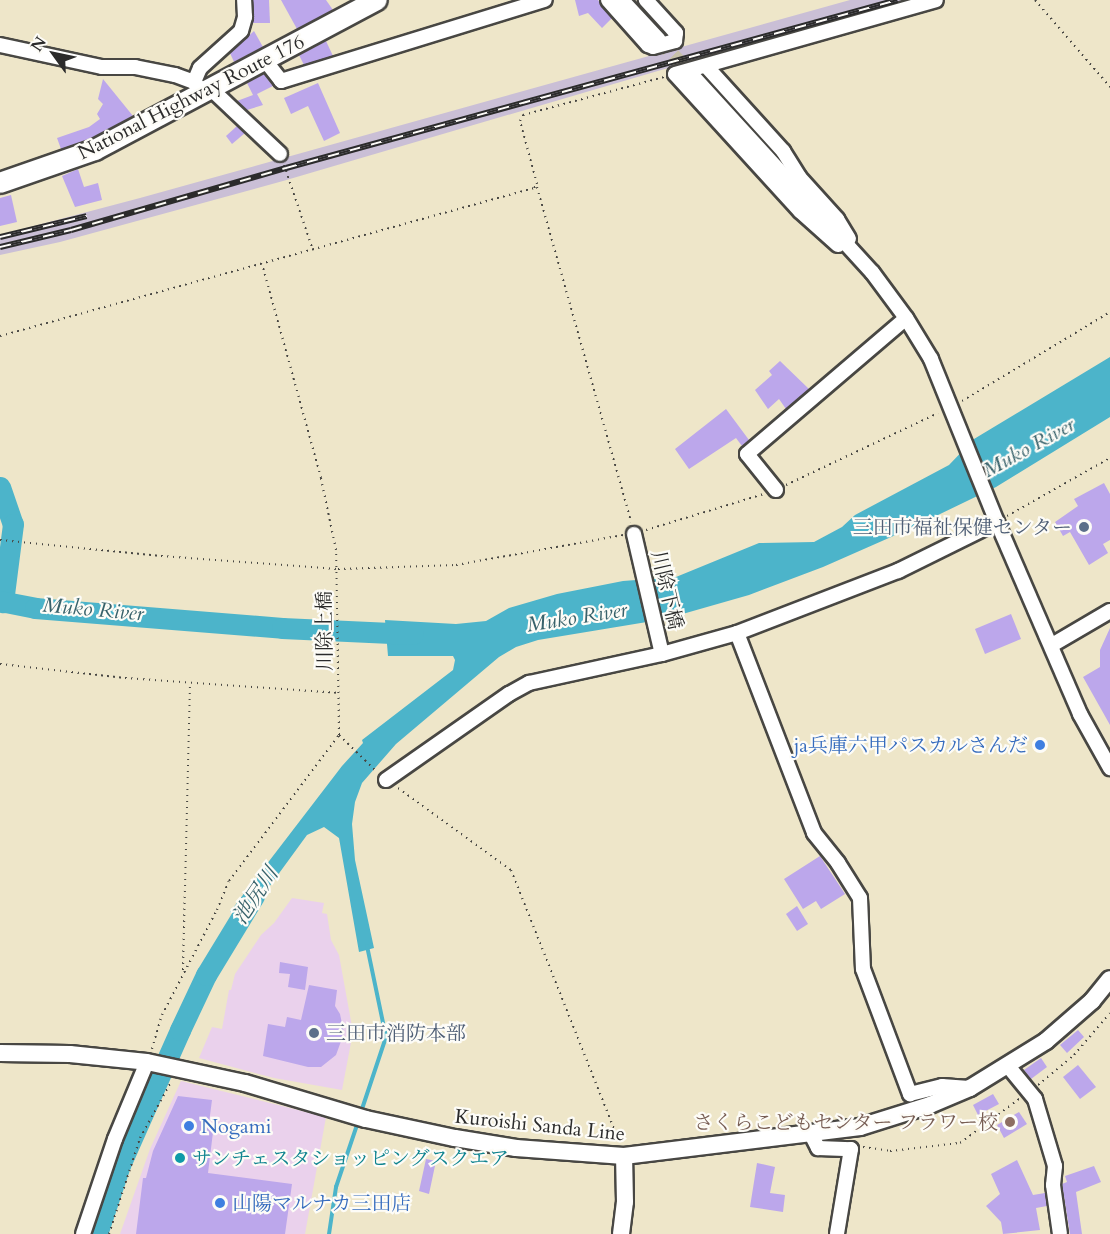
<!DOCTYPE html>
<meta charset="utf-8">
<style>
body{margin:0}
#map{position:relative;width:1110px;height:1234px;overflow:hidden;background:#eee6c9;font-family:Cardo,"Noto Serif JP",serif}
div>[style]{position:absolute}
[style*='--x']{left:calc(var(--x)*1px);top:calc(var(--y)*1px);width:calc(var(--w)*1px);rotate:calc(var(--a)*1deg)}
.built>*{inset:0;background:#ead1ec}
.industrial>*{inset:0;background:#cabfd6}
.water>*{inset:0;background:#4cb4ca}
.stream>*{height:4px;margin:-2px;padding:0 2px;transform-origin:2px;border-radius:2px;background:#4cb4ca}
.river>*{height:21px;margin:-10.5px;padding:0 10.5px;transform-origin:10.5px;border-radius:10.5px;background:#4cb4ca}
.building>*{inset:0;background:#bca7eb}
.minor-tunnel>*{height:14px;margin-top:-7px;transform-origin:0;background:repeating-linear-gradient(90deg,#c7c1a9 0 14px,transparent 0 21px)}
.path>*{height:2px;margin-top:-1px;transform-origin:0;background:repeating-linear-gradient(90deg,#484743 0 1.5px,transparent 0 6px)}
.roads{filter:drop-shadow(2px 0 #484743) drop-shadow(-2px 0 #484743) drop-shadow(0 2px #484743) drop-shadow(0 -2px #484743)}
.minor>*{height:14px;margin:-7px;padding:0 7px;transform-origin:7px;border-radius:7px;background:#fff}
.major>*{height:16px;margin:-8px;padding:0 8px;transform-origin:8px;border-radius:8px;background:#fff}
.highway>*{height:20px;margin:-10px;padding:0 10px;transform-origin:10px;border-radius:10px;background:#fff}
.rail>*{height:6px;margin-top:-3px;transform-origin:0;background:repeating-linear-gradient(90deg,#fdfcf7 0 11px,#2b2b2b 0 22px);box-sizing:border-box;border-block:2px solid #2b2b2b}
.dots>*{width:16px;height:16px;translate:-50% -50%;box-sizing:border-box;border:3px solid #fdfcf7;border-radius:50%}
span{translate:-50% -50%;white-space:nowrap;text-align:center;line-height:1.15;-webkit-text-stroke:4.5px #fdfcf7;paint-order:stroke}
.street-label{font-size:20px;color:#2b2b2b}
.service-label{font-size:20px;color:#4e5e75}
.right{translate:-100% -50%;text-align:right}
.left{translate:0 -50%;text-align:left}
.shop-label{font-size:20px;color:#366cbe}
.education-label{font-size:20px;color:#785e54}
.culture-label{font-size:20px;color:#0d838f}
.water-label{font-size:21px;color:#38626b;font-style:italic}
.north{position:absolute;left:24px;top:24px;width:60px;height:60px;-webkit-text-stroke:4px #fdfcf7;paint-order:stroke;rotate:303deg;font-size:16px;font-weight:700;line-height:24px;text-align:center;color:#2b2b2b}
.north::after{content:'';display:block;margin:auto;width:21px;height:27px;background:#2b2b2b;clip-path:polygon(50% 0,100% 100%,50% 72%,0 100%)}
</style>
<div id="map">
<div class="built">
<div style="clip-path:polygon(292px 898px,324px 903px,322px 913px,327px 914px,331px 940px,339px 955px,353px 1032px,342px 1090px,274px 1078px,199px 1058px,212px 1027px,222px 1029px,229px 990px,231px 990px,235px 974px,261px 935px,274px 923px)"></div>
<div style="clip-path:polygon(181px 1081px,326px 1117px,305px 1234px,120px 1234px,150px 1149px)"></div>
</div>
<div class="industrial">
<div style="clip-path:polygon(850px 0,926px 0,668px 68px,283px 181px,60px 242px,0 255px,0 235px,140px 198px)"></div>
</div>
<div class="water">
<div style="clip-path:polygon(1110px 357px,1110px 417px,996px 487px,907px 530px,823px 567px,749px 595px,665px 619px,538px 640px,516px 647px,499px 657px,396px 744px,362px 783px,355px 802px,352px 824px,355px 860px,374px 948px,359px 952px,339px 838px,324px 827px,307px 835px,261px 898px,247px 922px,230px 912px,342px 766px,363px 743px,362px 740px,453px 670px,455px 660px,453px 656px,388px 656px,385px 620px,456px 624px,486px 621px,509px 608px,557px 594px,623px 581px,676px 577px,759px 543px,814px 542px,842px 527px,855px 515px,949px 465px,974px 439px)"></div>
</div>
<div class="stream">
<div style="--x:361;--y:1112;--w:79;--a:-71.6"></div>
<div style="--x:386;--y:1037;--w:93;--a:-101.8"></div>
<div style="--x:329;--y:1234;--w:48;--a:-81.5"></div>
<div style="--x:336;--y:1187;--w:69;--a:-71.3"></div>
</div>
<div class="river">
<div style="--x:0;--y:487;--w:39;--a:71"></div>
<div style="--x:13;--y:524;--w:79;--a:97.3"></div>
<div style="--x:0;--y:601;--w:36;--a:11"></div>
<div style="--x:35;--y:608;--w:248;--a:4.6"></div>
<div style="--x:282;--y:628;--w:131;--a:2.6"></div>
<div style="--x:97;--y:1234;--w:73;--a:-71.6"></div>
<div style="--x:120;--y:1165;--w:148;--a:-66"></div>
<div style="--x:180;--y:1030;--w:61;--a:-64.7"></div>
<div style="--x:206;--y:975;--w:92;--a:-58.7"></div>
</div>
<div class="building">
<div style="clip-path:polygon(253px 0,269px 0,270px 23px,253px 23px)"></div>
<div style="clip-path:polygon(281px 0,326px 0,333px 10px,297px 29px)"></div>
<div style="clip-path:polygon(575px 0,598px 0,612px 18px,602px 28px,588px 13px,579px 16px)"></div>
<div style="clip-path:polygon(254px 31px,263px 47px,234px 62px,230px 53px)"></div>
<div style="clip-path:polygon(326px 41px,333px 56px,304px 65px,299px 55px)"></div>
<div style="clip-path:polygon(264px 74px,273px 86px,257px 94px,263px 105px,247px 110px,237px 101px,253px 95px,247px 83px)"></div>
<div style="clip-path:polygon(103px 79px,133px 116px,92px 138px,61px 149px,57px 138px,89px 127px,100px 119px,97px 114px,103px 104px,98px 99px)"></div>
<div style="clip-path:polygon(318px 83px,340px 133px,324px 141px,308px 106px,291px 114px,284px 98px)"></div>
<div style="clip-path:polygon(237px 126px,245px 133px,232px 144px,226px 136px)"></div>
<div style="clip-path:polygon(78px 169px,84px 187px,98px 183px,102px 200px,75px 207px,62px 176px)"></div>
<div style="clip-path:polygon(11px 195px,17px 222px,0 226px,0 198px)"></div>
<div style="clip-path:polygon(780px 361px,809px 389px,786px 409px,779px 399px,768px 409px,755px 390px,772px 375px,769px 371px)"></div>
<div style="clip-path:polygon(726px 409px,749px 440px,742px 446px,736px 438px,689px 469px,675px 449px)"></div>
<div style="clip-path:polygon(1104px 483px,1110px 494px,1110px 540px,1103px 544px,1108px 553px,1089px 565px,1070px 532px,1063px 536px,1055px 522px,1078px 506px,1074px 499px)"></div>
<div style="clip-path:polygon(1011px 614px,1021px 639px,985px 654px,975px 629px)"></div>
<div style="clip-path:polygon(1110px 628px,1110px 725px,1083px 677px,1100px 667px,1100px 650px)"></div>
<div style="clip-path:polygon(820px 856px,845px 894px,821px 909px,816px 901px,803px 909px,784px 879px)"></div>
<div style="clip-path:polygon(797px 906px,808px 924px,797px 931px,786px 914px)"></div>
<div style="clip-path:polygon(280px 962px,308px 967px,305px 990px,288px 987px,290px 974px,279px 973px)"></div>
<div style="clip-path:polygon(309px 985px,337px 990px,335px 1006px,340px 1014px,344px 1033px,336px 1055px,321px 1067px,308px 1067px,263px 1056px,268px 1024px,285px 1027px,287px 1017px,301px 1020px)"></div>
<div style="clip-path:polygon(1078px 1030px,1084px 1037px,1067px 1053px,1060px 1045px)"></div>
<div style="clip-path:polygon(1041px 1058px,1047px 1067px,1031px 1079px,1024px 1070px)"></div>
<div style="clip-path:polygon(1078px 1065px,1096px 1087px,1080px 1099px,1063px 1077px)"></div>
<div style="clip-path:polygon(993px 1094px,999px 1104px,978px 1115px,973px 1105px)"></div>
<div style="clip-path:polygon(178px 1096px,212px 1100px,209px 1123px,214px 1124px,208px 1173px,292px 1184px,285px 1234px,136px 1234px,143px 1178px,146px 1178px,153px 1151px)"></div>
<div style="clip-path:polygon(1019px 1112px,1027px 1124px,1004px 1138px,997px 1125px)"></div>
<div style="clip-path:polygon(426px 1159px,436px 1161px,429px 1194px,419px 1191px)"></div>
<div style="clip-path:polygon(1017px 1160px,1033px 1195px,1045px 1193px,1047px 1206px,1036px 1208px,1040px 1230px,1003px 1234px,1001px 1222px,986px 1206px,1000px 1194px,991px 1174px)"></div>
<div style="clip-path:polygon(757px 1163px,775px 1167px,770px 1193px,785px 1195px,783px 1212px,750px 1207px)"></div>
<div style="clip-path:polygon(1094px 1166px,1101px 1182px,1076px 1192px,1082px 1234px,1070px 1234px,1062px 1184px,1067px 1182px,1065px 1176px)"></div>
</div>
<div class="minor-tunnel">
<div style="--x:659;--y:40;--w:48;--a:46.7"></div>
</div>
<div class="path">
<div style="--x:1035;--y:0;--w:115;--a:49.2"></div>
<div style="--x:284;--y:165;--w:90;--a:71.2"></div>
<div style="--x:537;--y:187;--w:348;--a:74.3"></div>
<div style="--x:0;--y:336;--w:554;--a:-15.49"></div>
<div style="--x:534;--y:188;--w:5;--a:-53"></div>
<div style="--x:537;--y:184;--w:65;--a:-105.1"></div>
<div style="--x:520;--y:121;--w:7;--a:-63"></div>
<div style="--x:523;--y:115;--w:146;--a:-15.1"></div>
<div style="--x:962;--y:401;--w:173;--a:-31"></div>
<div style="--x:786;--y:485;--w:168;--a:-25.3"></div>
<div style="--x:1007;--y:516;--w:118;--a:-29.4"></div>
<div style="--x:646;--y:530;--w:123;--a:-17"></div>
<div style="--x:0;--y:540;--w:162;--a:5.7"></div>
<div style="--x:161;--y:556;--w:177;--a:4.2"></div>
<div style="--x:338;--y:569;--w:118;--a:-1.9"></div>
<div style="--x:456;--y:565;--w:170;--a:-10.2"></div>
<div style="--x:0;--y:664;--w:126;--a:6.4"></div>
<div style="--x:125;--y:678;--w:213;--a:4"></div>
<div style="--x:339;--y:735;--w:53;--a:44.2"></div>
<div style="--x:398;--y:788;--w:140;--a:36"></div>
<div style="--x:511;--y:870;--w:293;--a:68.3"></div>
<div style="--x:183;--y:970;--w:285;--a:-88.6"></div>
<div style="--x:152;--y:1049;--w:35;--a:-74"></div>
<div style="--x:162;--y:1015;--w:119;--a:-62.4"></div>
<div style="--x:217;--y:910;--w:31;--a:-68"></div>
<div style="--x:229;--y:881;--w:183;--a:-53"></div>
<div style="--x:339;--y:735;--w:185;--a:-90.9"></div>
<div style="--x:336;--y:550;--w:74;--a:-101.8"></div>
<div style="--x:321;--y:478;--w:222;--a:-105.4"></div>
<div style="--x:1038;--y:1085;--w:47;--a:-39.8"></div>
<div style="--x:1074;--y:1055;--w:55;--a:-49.4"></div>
<div style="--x:863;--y:1147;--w:27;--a:8"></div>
<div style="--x:890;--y:1151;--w:70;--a:-6.5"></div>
<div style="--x:960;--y:1143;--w:74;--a:-36.7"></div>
<div style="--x:109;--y:1234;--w:101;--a:-72.1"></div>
<div style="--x:140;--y:1138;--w:64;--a:-61"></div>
</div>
<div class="roads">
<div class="minor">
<div style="--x:608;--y:0;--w:60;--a:48.4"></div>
<div style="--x:648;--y:45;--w:5;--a:22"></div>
<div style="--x:653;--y:47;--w:23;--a:-15"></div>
<div style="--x:675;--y:41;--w:8;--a:-83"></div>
<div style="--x:676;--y:33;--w:45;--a:-132.3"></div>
<div style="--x:622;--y:0;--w:54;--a:47.2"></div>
<div style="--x:0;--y:45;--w:104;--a:12.2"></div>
<div style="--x:102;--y:67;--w:33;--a:0"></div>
<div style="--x:135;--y:67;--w:41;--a:11.3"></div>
<div style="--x:175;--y:75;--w:20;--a:20"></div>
<div style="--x:194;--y:82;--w:13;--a:48"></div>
<div style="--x:264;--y:59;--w:28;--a:52"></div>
<div style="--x:281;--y:81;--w:276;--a:-17.1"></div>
<div style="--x:706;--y:66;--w:115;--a:47.8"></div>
<div style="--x:783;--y:151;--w:31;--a:58"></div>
<div style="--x:799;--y:177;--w:57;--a:47.9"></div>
<div style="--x:837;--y:219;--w:23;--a:59"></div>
<div style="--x:692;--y:75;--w:267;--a:47.6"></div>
<div style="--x:872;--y:272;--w:57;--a:53.5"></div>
<div style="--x:906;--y:318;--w:48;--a:58.6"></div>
<div style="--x:931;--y:359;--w:176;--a:68"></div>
<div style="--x:997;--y:522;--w:209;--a:66.6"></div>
<div style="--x:1080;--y:714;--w:62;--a:60.9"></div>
<div style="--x:194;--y:82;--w:15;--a:-67"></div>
<div style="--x:200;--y:68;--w:55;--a:-42.1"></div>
<div style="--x:241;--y:31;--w:15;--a:-74"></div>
<div style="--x:245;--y:17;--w:17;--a:-93"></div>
<div style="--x:210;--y:88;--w:96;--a:43.3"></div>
<div style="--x:838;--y:245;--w:51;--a:-138.2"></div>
<div style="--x:800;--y:211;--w:185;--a:-132.4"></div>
<div style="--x:675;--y:74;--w:271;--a:-15.8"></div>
<div style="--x:776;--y:490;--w:46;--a:-128.9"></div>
<div style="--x:747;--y:454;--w:209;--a:-40.5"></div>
<div style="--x:634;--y:534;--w:123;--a:76.9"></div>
<div style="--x:737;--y:633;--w:214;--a:68.9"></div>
<div style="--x:814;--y:833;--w:38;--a:51"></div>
<div style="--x:838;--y:863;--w:41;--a:57.8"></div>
<div style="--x:860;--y:898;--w:71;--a:87.6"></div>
<div style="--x:863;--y:969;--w:134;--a:69.4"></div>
<div style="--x:910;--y:1094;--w:33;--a:-14"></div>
<div style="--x:942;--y:1086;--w:27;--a:4"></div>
<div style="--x:1052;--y:645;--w:67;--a:-30.4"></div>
<div style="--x:386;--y:780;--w:150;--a:-35"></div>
<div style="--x:509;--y:694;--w:23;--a:-29"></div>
<div style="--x:529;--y:683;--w:136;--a:-12.3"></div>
<div style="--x:662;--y:654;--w:78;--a:-15.6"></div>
<div style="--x:737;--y:633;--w:173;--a:-21.1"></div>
<div style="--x:898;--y:571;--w:110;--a:-26.3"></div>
<div style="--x:1008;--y:1066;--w:43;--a:50.7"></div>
<div style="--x:1035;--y:1099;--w:70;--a:73.4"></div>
<div style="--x:1055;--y:1166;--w:19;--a:96"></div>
<div style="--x:1053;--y:1185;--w:49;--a:81.9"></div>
<div style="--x:811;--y:1134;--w:16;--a:63"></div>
<div style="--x:818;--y:1148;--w:33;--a:2"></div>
<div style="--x:851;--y:1149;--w:86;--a:99.4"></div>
<div style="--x:83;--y:1234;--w:100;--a:-71.4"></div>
<div style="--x:115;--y:1139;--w:83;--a:-67.4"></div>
</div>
<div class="major">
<div style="--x:0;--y:1053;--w:70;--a:0.8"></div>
<div style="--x:70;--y:1054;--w:77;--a:5.9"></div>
<div style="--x:147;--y:1062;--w:100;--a:12.1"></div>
<div style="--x:245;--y:1083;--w:126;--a:16.6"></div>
<div style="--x:366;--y:1119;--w:91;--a:12.1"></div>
<div style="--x:455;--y:1138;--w:62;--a:9.3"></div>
<div style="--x:516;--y:1148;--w:108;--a:4.2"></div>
<div style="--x:624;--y:1156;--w:238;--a:-7"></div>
<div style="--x:860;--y:1127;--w:73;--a:-17.4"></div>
<div style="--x:930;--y:1105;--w:43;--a:-23"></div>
<div style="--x:970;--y:1088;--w:89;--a:-31.7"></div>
<div style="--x:1046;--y:1041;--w:61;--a:-41"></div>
<div style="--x:1092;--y:1001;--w:28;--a:-51"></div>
<div style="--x:621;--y:1234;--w:32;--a:-83"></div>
<div style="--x:625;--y:1202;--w:46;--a:-91.2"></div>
</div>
<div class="highway">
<div style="--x:0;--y:183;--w:101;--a:-19.2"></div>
<div style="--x:95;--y:150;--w:319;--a:-28"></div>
</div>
</div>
<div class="rail">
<div style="--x:0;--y:237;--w:89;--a:-13.6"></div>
<div style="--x:0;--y:247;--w:73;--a:-13.5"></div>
<div style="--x:71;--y:230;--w:224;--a:-16.1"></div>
<div style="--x:286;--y:168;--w:634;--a:-15.37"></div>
</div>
<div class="dots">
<div style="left:1084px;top:527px;background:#5c6f8a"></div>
<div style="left:1040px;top:745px;background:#3f7fe0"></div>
<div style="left:314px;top:1033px;background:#5c6f8a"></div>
<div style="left:1010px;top:1122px;background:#8d6e63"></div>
<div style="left:189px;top:1126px;background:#3f7fe0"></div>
<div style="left:180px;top:1158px;background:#0f9aa8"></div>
<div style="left:220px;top:1203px;background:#3f7fe0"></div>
</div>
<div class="street-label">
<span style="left:191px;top:97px;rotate:-27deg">National Highway Route 176</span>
<span style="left:667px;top:590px;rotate:77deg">川除下橋</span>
<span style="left:324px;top:631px;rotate:-90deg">川除上橋</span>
<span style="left:540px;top:1125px;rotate:6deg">Kuroishi Sanda Line</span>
</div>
<div class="service-label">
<span class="right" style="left:1072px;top:527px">三田市福祉保健センター</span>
<span class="left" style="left:326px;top:1033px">三田市消防本部</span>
</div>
<div class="shop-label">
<span class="right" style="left:1028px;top:745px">ja兵庫六甲パスカルさんだ</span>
<span class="left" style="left:201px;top:1126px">Nogami</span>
<span class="left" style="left:232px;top:1203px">山陽マルナカ三田店</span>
</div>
<div class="education-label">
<span class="right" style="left:998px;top:1122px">さくらこどもセンター フラワー校</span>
</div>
<div class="culture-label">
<span class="left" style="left:192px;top:1158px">サンチェスタショッピングスクエア</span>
</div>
<div class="water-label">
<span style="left:1029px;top:448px;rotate:-29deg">Muko River</span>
<span style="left:93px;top:610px;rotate:5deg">Muko River</span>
<span style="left:577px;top:618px;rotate:-9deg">Muko River</span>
<span style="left:256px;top:896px;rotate:-56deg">池尻川</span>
</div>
<div class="north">N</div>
</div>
